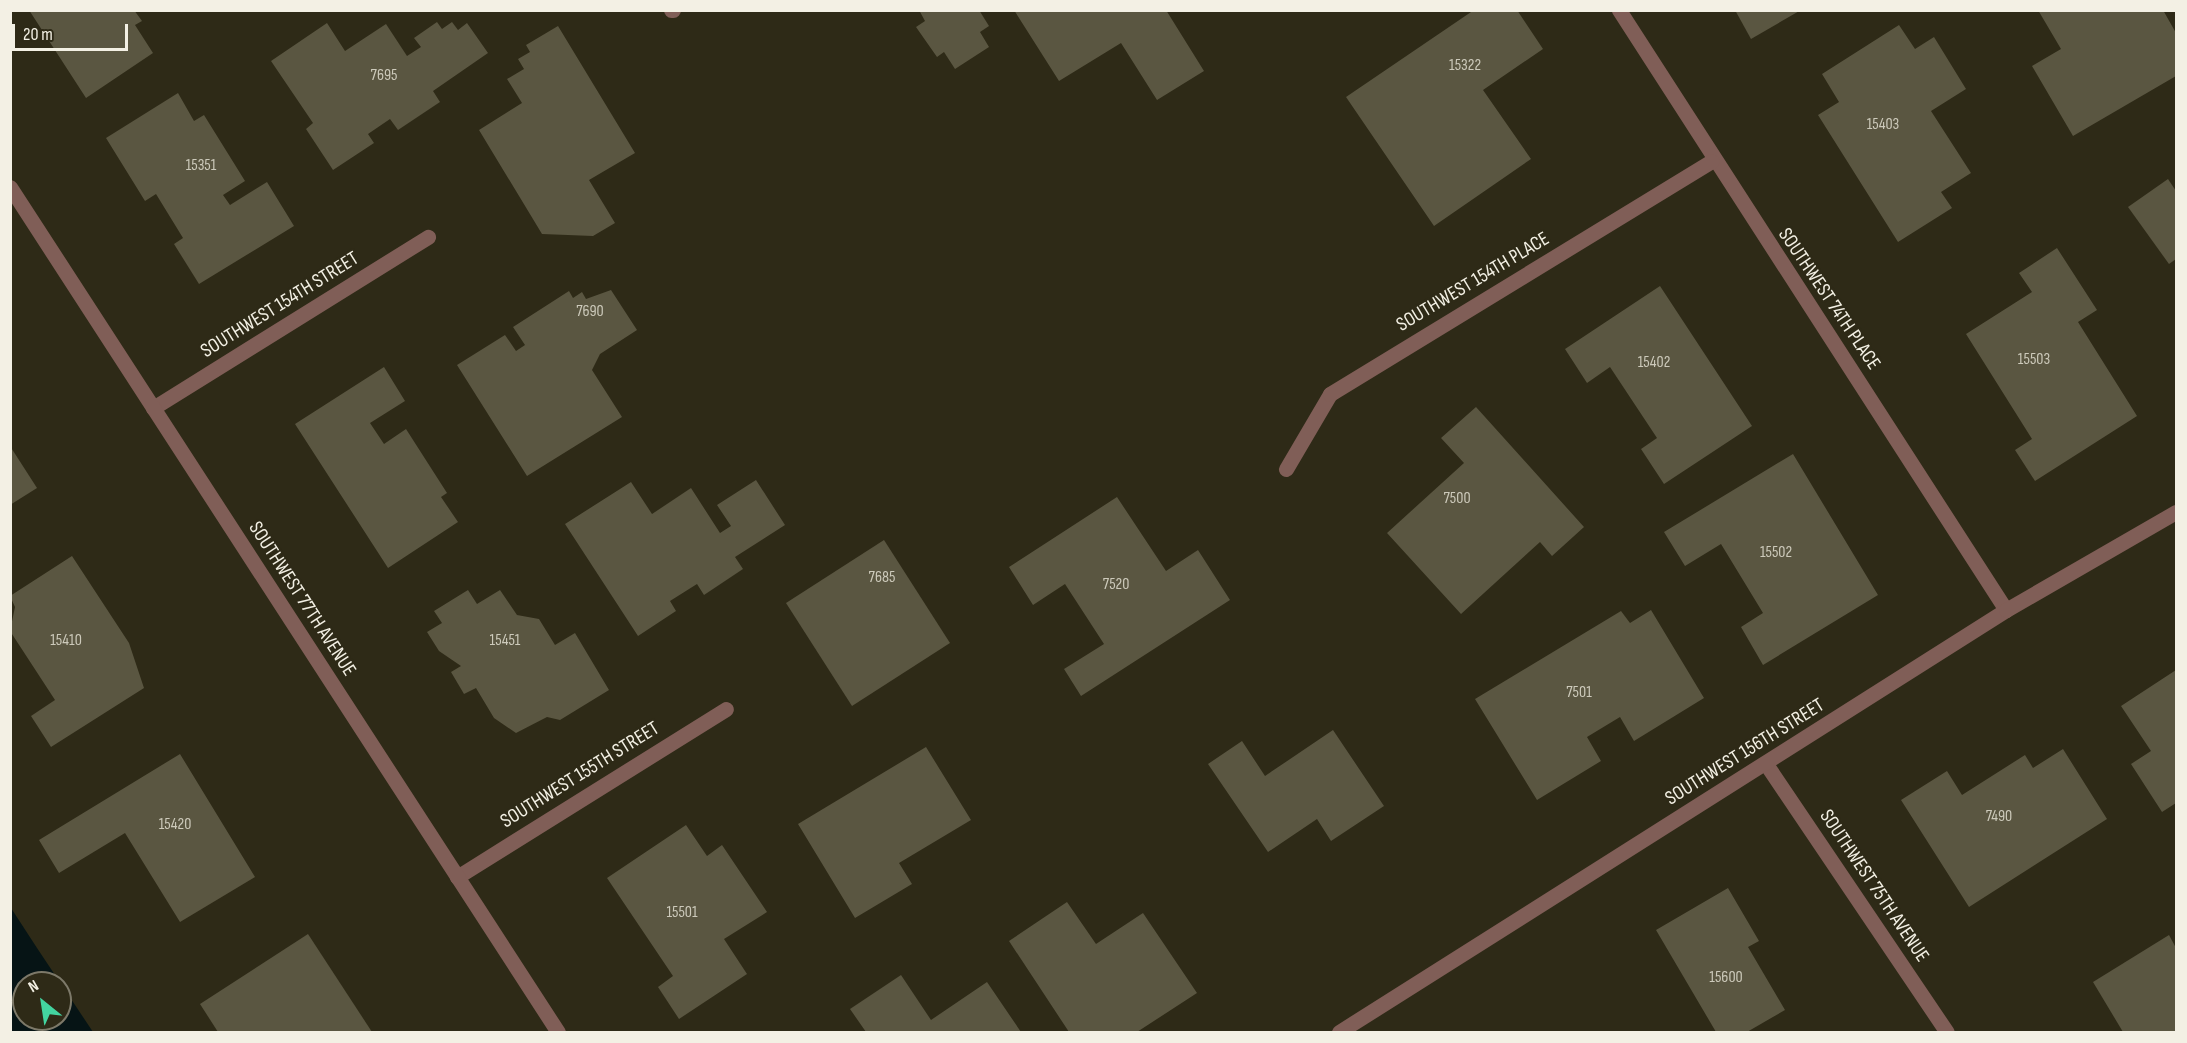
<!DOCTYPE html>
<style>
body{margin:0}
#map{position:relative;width:2187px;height:1043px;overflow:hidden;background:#2e2a17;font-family:"Sofia Sans Condensed",sans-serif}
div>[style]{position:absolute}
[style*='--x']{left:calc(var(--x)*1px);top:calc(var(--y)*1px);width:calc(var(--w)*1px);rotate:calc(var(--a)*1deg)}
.water>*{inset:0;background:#061415}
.building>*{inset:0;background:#5a5641}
.service>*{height:15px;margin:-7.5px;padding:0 7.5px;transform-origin:7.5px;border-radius:7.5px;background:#805e57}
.minor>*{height:15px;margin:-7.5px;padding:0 7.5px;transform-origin:7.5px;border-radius:7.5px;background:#805e57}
.tertiary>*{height:15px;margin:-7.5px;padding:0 7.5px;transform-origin:7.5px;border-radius:7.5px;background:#805e57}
span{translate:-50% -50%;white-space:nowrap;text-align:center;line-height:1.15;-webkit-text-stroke:4.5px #2e2a17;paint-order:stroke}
.number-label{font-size:16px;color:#cdcabb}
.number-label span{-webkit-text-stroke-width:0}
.street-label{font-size:20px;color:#f3f0e4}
.frame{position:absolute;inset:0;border:12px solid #f3f0e4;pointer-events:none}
.north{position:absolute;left:12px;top:971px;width:60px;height:60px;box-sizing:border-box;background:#2e2a17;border:2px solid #7d7969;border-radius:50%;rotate:330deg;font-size:16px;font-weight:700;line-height:24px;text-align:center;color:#f3f0e4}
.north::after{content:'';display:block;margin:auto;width:21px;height:27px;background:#43d4a0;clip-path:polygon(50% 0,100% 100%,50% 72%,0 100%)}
.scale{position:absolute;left:12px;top:24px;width:116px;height:27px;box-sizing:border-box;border:3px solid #f3f0e4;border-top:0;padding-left:8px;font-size:18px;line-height:21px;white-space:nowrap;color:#f3f0e4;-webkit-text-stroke:4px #2e2a17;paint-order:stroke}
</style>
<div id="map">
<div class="water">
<div style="clip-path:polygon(evenodd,11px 908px,37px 948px,93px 1032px,11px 1032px,11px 908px,24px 983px,60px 983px,60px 1019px,24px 1019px,24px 983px)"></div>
</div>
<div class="building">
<div style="clip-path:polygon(29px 10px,134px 10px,142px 21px,135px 25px,153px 53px,86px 98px)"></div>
<div style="clip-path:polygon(919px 10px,979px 10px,989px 26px,980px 32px,989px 47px,955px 69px,944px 52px,937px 57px,916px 27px,925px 21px)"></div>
<div style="clip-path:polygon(1014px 10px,1166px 10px,1204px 71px,1157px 100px,1121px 43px,1059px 81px)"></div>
<div style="clip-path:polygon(1474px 10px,1517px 10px,1543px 49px,1483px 90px,1531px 159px,1434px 226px,1346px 97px)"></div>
<div style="clip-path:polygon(1735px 10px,1801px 10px,1751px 39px)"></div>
<div style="clip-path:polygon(2038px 10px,2163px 10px,2176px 33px,2176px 76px,2073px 136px,2032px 66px,2061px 49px)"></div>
<div style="clip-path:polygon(437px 22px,442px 29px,452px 22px,458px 30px,467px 23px,488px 53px,433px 91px,440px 102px,398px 130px,390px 119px,368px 134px,374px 143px,333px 170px,306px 129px,313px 123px,271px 61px,327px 23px,345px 51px,386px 24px,407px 56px,421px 47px,414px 38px)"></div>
<div style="clip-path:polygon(1899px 25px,1915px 49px,1934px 37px,1966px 89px,1931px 111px,1971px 173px,1941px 192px,1952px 208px,1898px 242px,1818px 115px,1839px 102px,1822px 74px)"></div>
<div style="clip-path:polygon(558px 26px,635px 153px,589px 180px,615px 223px,593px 236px,542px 234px,479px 130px,522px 103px,507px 79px,524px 69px,518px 59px,530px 52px,526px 45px)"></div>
<div style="clip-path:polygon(178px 93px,194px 121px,204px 115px,245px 181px,223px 195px,230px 205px,267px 182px,294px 226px,199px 284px,174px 244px,183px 238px,156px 194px,145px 201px,106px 138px)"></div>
<div style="clip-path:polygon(2168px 179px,2176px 191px,2176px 259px,2169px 264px,2128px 207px)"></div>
<div style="clip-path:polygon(2057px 248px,2097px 310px,2078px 322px,2137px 416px,2035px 481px,2015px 450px,2032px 439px,1966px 334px,2032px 292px,2019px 273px)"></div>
<div style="clip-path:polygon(1660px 286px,1752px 426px,1664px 484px,1641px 449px,1657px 438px,1610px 367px,1587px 383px,1565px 349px)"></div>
<div style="clip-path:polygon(611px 290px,637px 330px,600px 354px,592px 370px,622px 417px,527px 476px,457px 365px,505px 335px,516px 351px,525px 345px,513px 327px,569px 291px,573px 298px,582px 292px,586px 299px)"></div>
<div style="clip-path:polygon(384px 367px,405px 401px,370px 423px,384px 444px,406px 429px,447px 493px,441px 497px,458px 522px,388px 568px,295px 424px)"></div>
<div style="clip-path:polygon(1476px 407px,1584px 527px,1552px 556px,1540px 542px,1461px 614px,1387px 533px,1464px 463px,1441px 438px)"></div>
<div style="clip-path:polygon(10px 446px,37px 488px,10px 505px)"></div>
<div style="clip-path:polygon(1793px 454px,1878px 595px,1763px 665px,1741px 627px,1763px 613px,1721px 544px,1685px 566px,1664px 532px)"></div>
<div style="clip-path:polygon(756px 480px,785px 525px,735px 557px,743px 569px,704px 595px,697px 584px,670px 601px,676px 611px,638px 636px,565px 524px,631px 482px,652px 514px,691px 488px,720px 533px,731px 526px,717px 505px)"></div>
<div style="clip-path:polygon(1117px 497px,1166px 571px,1198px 550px,1230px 600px,1081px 696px,1064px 669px,1104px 644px,1065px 584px,1033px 605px,1009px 567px)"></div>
<div style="clip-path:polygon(884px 540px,950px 643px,852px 706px,786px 603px)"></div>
<div style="clip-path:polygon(72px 556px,129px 643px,144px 688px,51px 747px,31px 716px,55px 700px,10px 631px,15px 607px,10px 596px)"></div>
<div style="clip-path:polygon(468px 590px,477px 604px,500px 590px,517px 615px,539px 619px,555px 645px,575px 633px,609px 690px,560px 720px,547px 717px,516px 733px,494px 718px,476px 688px,464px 694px,451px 672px,461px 666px,439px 651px,427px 632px,442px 623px,434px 611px)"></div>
<div style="clip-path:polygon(1651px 610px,1704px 698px,1634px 741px,1620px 717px,1587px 737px,1601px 761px,1537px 800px,1475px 699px,1621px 611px,1630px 623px)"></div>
<div style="clip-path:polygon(2176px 670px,2176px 803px,2162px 812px,2131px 764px,2151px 751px,2121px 706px)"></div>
<div style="clip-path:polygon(1333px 730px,1384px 806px,1331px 841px,1317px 819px,1268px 852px,1208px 764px,1242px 741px,1265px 776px)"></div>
<div style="clip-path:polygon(926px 747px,971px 820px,899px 863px,912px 884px,855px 918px,798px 824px)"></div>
<div style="clip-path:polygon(2063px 749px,2107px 819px,1969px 907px,1901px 800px,1947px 771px,1962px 795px,2025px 755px,2033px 768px)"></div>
<div style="clip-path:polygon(180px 754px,255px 877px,180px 922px,125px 833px,59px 873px,39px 840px)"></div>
<div style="clip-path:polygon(686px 825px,707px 856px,722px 845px,767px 912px,724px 939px,747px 974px,679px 1019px,658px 987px,673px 976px,607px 878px)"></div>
<div style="clip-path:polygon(1728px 888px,1759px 941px,1748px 947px,1785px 1010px,1747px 1032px,1716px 1032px,1656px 930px)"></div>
<div style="clip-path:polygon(1067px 902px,1096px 944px,1143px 913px,1197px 993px,1137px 1032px,1069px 1032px,1009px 941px)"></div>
<div style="clip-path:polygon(308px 934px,372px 1032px,218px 1032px,200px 1004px)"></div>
<div style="clip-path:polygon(2169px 935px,2176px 948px,2176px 1032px,2123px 1032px,2093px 982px)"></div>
<div style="clip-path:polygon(901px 975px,931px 1020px,987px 982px,1021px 1032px,866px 1032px,850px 1009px)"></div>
</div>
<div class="service">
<div style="--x:671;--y:10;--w:2;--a:0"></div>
</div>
<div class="minor">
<div style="--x:1619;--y:10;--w:714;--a:57.18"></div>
<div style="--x:153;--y:408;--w:324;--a:-31.9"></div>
<div style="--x:1286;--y:469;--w:87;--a:-59.6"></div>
<div style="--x:1330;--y:394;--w:447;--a:-31.4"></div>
<div style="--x:1766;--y:764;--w:323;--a:56"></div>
<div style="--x:457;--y:877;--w:317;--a:-32"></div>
<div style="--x:1339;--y:1032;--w:789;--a:-32.32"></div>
<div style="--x:2006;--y:610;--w:196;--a:-30"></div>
</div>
<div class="tertiary">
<div style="--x:10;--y:187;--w:1007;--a:57.04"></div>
</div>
<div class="number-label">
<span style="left:1465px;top:66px">15322</span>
<span style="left:384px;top:76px">7695</span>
<span style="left:1883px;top:125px">15403</span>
<span style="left:201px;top:166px">15351</span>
<span style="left:590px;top:312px">7690</span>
<span style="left:2034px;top:360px">15503</span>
<span style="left:1654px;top:363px">15402</span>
<span style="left:1457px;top:499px">7500</span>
<span style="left:1776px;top:553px">15502</span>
<span style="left:882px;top:578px">7685</span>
<span style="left:1116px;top:585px">7520</span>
<span style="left:66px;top:641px">15410</span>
<span style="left:505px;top:641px">15451</span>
<span style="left:1579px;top:693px">7501</span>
<span style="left:1999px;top:817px">7490</span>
<span style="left:175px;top:825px">15420</span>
<span style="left:682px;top:913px">15501</span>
<span style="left:1726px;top:978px">15600</span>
</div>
<div class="street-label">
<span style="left:1473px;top:282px;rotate:-31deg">SOUTHWEST 154TH PLACE</span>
<span style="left:1829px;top:299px;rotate:56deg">SOUTHWEST 74TH PLACE</span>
<span style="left:280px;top:305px;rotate:-32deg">SOUTHWEST 154TH STREET</span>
<span style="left:302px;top:599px;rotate:57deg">SOUTHWEST 77TH AVENUE</span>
<span style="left:1745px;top:752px;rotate:-32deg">SOUTHWEST 156TH STREET</span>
<span style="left:580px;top:775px;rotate:-32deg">SOUTHWEST 155TH STREET</span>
<span style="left:1874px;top:886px;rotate:56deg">SOUTHWEST 75TH AVENUE</span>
</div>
<div class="frame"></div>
<div class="north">N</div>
<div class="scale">20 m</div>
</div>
